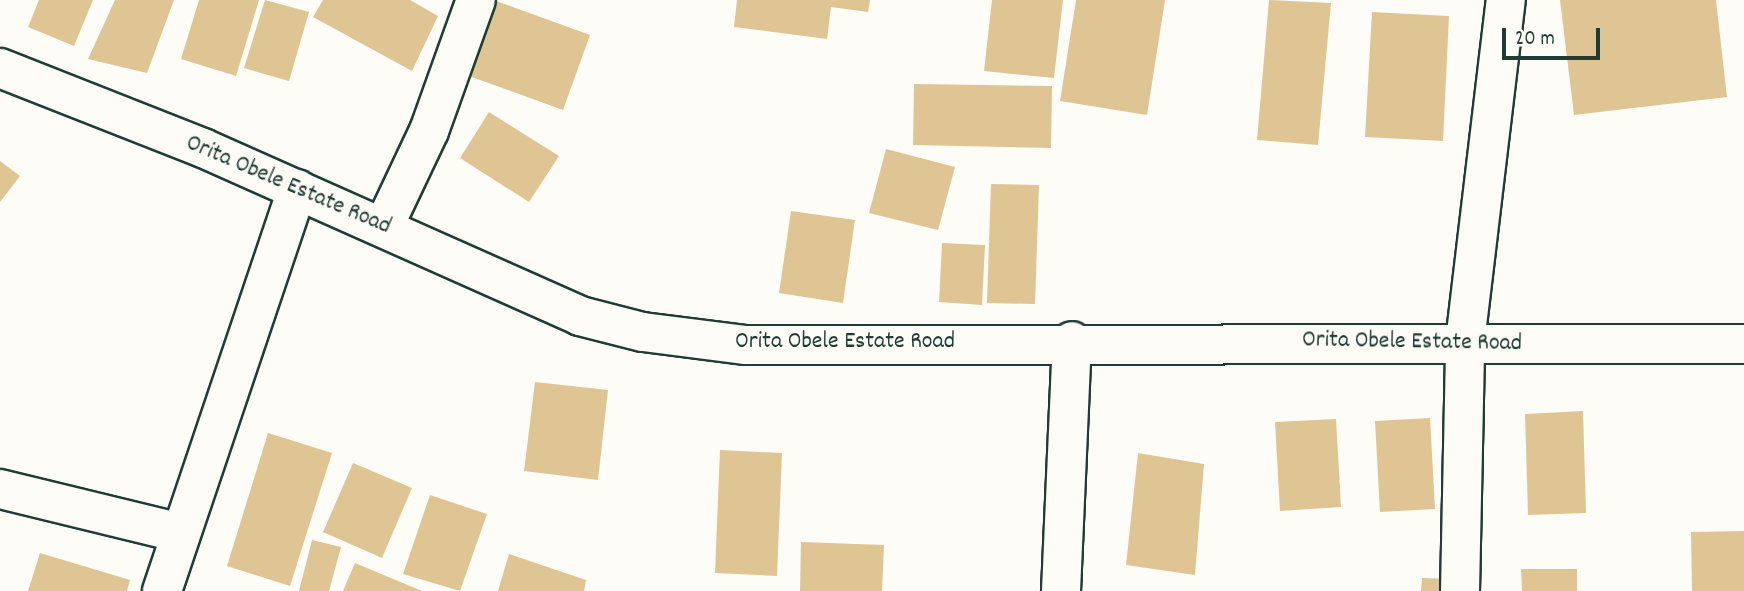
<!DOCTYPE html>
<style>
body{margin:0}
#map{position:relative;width:1744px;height:591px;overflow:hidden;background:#fdfcf7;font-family:Dekko,sans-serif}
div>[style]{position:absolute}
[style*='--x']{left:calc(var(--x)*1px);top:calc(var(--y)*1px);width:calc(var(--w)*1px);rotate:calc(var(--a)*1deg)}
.building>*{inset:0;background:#dfc594}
.roads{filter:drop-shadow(2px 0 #1f3d34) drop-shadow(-2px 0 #1f3d34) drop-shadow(0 2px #1f3d34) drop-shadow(0 -2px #1f3d34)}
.minor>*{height:38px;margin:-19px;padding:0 19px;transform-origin:19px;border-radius:19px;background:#fdfcf7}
span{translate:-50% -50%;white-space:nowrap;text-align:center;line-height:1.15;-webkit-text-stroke:5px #fdfcf7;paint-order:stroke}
.street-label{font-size:24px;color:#1f3d34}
.scale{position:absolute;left:1502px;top:28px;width:98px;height:32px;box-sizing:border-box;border:4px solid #1f3d34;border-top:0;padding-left:9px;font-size:21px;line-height:24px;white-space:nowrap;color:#1f3d34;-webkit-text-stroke:5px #fdfcf7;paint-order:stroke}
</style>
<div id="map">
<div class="building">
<div style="clip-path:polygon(39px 0,93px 0,74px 46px,28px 27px)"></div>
<div style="clip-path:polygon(115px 0,174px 0,147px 73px,88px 59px)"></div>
<div style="clip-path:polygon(199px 0,259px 0,236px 76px,181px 59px)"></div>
<div style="clip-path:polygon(265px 0,309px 12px,289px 81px,244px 68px)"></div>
<div style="clip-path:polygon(323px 0,410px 0,438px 16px,412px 71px,313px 17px)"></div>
<div style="clip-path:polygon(737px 0,870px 0,868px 12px,831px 7px,827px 39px,734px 27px)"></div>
<div style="clip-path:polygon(992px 0,1063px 0,1054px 78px,984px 71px)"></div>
<div style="clip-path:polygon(1076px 0,1165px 0,1147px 115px,1060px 101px)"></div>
<div style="clip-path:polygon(1269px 0,1331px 3px,1318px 145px,1257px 140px)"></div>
<div style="clip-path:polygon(1560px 0,1716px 0,1727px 97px,1574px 115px)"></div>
<div style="clip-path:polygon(496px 1px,590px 35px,563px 110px,469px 76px)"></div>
<div style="clip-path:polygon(1372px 12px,1449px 16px,1443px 141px,1365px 137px)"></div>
<div style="clip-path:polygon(914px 84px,1052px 86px,1051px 148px,913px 145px)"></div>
<div style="clip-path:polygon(489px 112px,559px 156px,529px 202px,460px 158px)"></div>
<div style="clip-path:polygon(886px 149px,955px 167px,938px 230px,869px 213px)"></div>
<div style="clip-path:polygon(0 161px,20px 176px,0 202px)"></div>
<div style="clip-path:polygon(991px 184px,1039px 185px,1035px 304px,987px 303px)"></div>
<div style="clip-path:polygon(791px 211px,855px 220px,843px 303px,779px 293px)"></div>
<div style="clip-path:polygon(942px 243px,985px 245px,982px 305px,939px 302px)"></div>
<div style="clip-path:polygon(535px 382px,608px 390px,598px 480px,524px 471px)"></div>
<div style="clip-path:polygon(1583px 411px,1586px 513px,1528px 515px,1525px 414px)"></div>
<div style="clip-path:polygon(1430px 418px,1435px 509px,1380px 512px,1375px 421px)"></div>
<div style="clip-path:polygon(1336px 419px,1341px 507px,1280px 511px,1275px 422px)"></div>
<div style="clip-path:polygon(268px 433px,332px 453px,290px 586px,227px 566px)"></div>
<div style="clip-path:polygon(720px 450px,782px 453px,777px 576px,715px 573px)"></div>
<div style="clip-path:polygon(1138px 453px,1204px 464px,1195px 575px,1126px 565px)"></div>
<div style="clip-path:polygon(353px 463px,412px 488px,382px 558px,323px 532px)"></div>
<div style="clip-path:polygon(430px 495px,487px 514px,460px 591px,403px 574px)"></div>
<div style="clip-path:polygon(1744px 531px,1744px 591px,1692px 591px,1691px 532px)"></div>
<div style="clip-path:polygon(312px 540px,341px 547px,329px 591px,299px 591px)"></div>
<div style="clip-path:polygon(801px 542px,884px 545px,882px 591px,800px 591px)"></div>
<div style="clip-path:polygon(40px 553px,130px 580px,127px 591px,28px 591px)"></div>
<div style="clip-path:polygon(509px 554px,586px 580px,584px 591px,498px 591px)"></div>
<div style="clip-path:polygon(355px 563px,422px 591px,343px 591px)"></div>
<div style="clip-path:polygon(1521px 569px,1577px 569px,1577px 591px,1522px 591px)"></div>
<div style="clip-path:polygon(1422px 578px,1451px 579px,1450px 591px,1421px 591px)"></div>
</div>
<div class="roads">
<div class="minor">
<div style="--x:0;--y:68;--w:218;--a:21.5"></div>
<div style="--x:203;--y:148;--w:413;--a:24"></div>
<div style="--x:580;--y:316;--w:65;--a:14.3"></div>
<div style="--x:643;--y:332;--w:104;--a:7.2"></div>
<div style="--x:746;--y:345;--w:998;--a:-0.06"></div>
<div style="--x:384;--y:226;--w:105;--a:-64.7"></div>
<div style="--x:429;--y:131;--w:139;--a:-70.3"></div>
<div style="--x:0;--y:489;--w:185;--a:13.7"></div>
<div style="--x:162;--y:591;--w:424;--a:-71.4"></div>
<div style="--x:1061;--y:591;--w:250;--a:-87.5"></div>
<div style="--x:1460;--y:591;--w:249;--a:-88.8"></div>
<div style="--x:1465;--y:342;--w:344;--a:-83.2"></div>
</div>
</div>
<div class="street-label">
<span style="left:288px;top:186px;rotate:23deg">Orita Obele Estate Road</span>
<span style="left:845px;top:343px">Orita Obele Estate Road</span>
<span style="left:1412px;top:343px;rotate:1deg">Orita Obele Estate Road</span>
</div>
<div class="scale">20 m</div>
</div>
